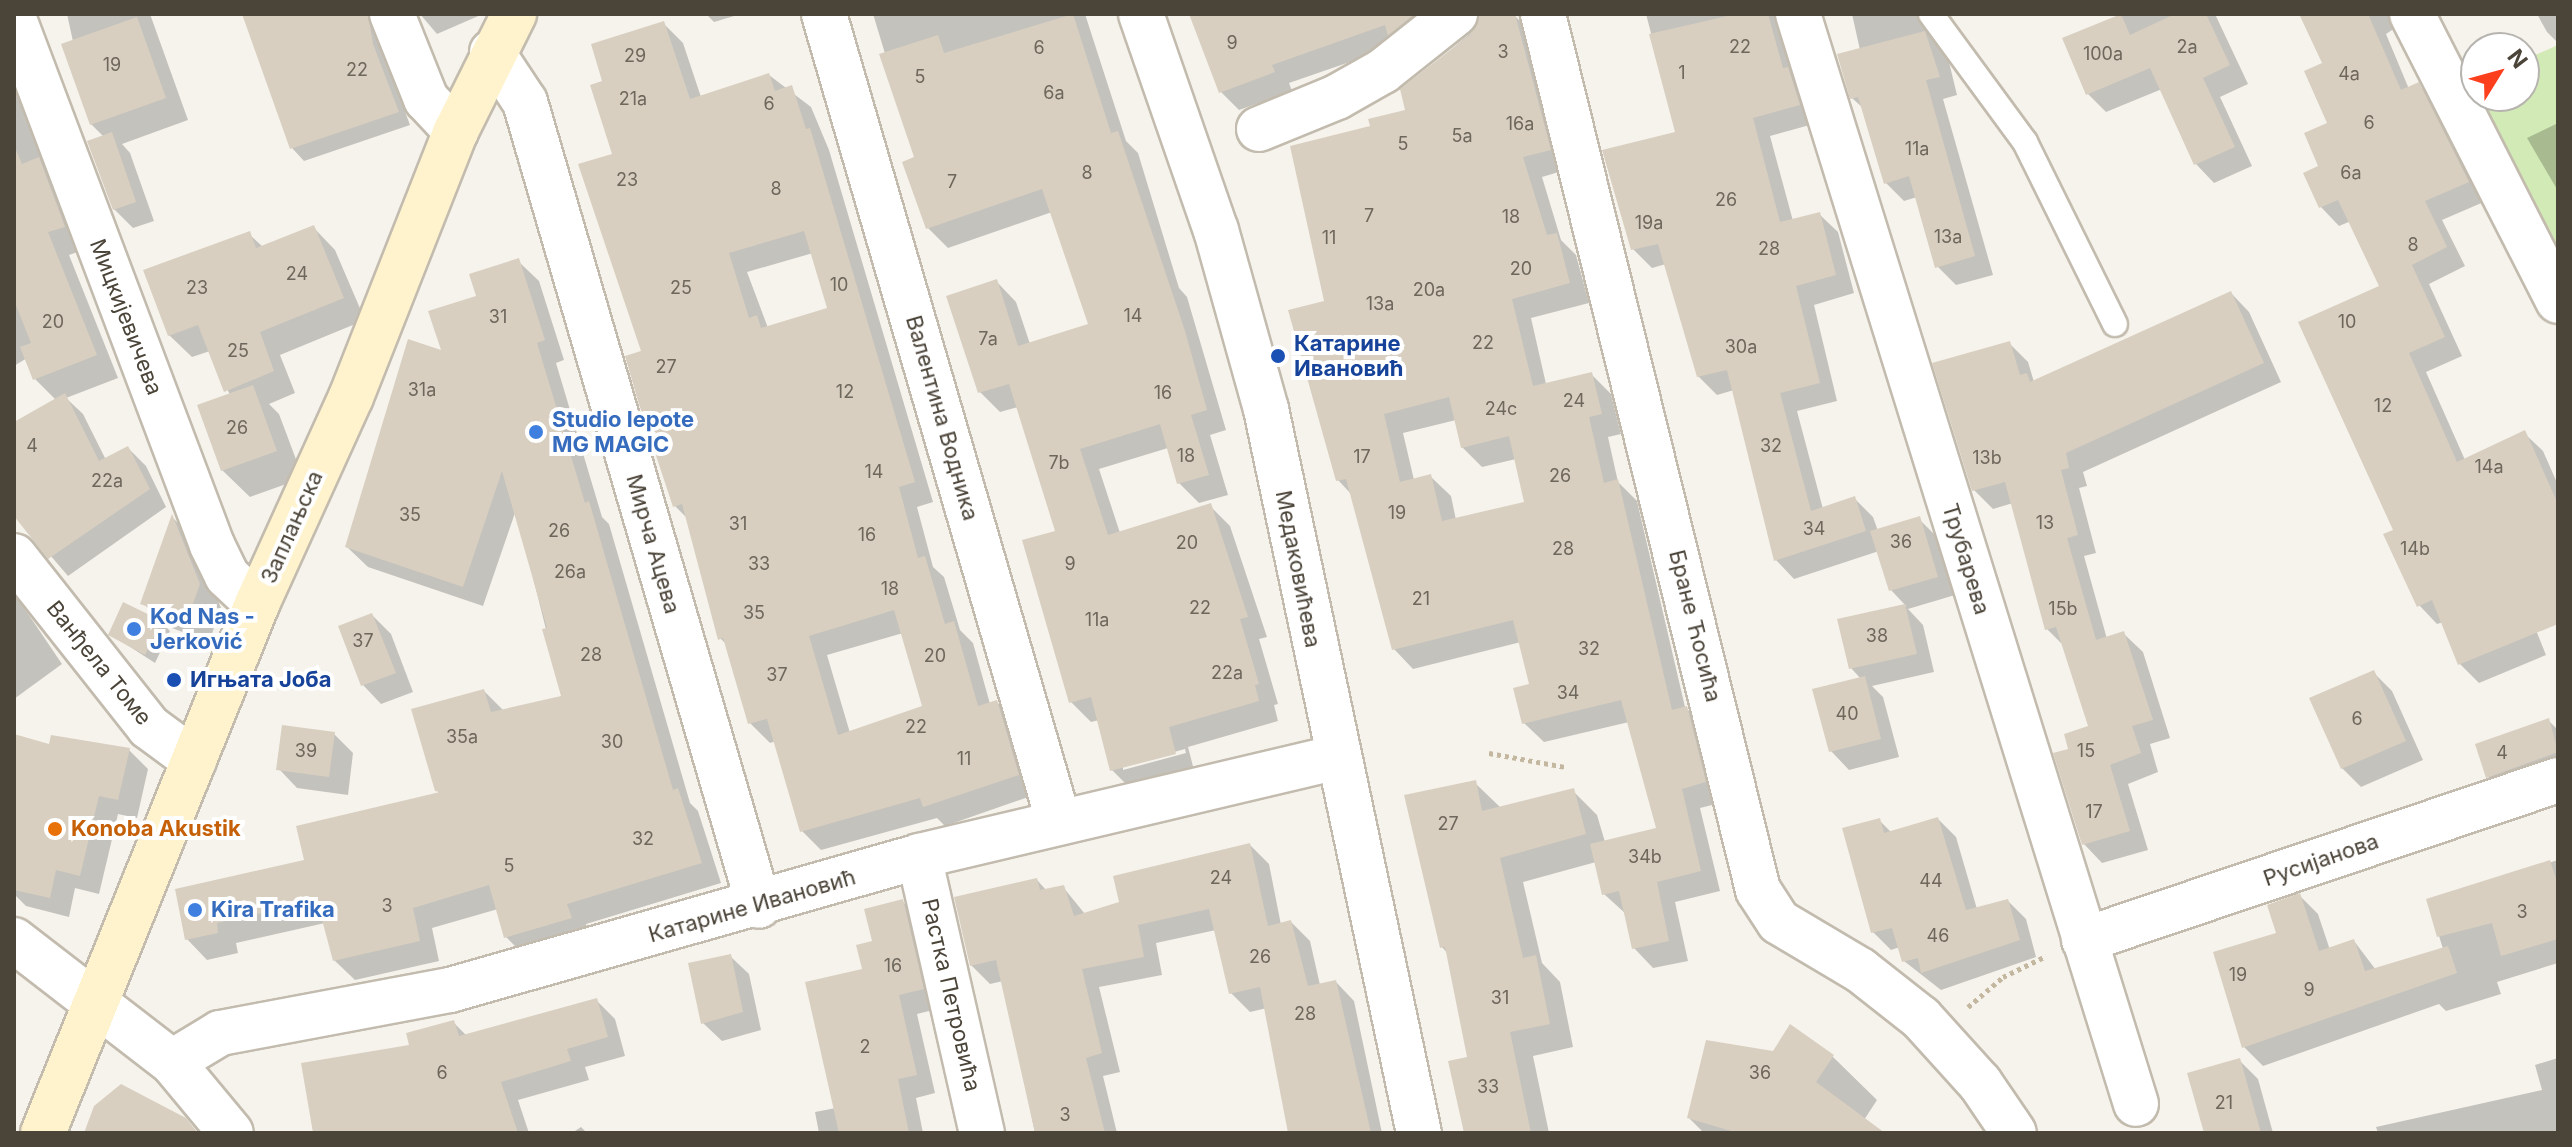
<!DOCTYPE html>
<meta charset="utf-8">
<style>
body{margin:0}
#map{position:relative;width:2572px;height:1147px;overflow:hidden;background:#f6f3ec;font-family:Inter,sans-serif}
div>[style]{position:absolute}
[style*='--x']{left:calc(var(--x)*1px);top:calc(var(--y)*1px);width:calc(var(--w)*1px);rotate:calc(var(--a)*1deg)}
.green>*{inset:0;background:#d2eab5}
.shadow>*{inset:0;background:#0003}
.building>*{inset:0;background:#d8cfc1}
.path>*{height:5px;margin-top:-2.5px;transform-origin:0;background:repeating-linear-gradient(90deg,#c4b79f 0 4px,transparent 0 8px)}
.roads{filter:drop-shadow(2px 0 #c2bbae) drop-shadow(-2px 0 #c2bbae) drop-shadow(0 2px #c2bbae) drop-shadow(0 -2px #c2bbae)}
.service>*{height:24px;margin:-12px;padding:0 12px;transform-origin:12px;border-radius:12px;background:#fff}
.minor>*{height:44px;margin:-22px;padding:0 22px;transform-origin:22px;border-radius:22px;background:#fff}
.tertiary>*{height:44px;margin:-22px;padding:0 22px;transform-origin:22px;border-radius:22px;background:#fff}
.secondary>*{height:44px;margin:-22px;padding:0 22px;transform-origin:22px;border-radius:22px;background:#fff3cd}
.dots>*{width:22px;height:22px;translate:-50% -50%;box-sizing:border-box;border:4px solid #fff;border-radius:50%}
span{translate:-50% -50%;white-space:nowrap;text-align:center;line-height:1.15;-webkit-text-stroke:8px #fff;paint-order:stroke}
.number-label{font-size:18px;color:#6e675b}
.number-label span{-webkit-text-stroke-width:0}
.street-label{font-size:22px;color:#4b4439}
.transit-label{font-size:22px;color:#164399;font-weight:700}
.left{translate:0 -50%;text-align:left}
.shop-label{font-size:22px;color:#366cbe;font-weight:700}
.food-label{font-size:22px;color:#c56008;font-weight:700}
.frame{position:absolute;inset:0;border:16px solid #4b4439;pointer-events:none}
.north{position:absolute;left:2460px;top:32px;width:80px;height:80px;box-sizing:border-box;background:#fff;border:2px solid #b7b4b0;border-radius:50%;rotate:53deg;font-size:22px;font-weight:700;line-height:32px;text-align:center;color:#4b4439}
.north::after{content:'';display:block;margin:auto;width:28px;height:36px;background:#fc3f1d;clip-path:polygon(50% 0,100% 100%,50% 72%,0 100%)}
</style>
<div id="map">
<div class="green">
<div style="clip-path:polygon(2558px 45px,2558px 300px,2452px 91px,2476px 80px,2476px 96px,2524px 96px,2524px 60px)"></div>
</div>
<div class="shadow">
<div style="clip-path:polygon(67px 14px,150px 14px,188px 120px,122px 144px,130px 153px,154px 221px,133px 228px,114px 209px,104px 137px,91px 124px)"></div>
<div style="clip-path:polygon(243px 14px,386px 14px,379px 23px,385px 58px,410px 125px,304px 161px,292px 148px)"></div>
<div style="clip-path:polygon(420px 14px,483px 14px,437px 34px)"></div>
<div style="clip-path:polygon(706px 14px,741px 14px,714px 22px)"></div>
<div style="clip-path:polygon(evenodd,873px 14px,1085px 14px,1126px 141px,1138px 153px,1179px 288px,1187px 297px,1226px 430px,1210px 435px,1228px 495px,1199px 503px,1179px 483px,1168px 448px,1099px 469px,1120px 533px,1210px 506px,1230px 526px,1267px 637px,1259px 639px,1278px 704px,1274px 705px,1278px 721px,1188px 747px,1195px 774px,1132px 790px,1112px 770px,1099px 720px,1091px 722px,1071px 702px,1058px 532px,1018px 407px,1000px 412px,980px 392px,996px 281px,1016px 302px,1030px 344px,1090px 325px,1052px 212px,948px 248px,928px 228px,917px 159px,873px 14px,1185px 749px,1186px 753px,1123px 770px,1123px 766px,1185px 749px)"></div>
<div style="clip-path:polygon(1192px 14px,1456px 14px,1399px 45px,1289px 83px,1292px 91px,1239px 110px,1221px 92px)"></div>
<div style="clip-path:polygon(1646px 14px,1780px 14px,1817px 123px,1770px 136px,1793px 221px,1819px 214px,1838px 232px,1854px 293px,1814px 305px,1837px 401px,1797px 411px,1823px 509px,1854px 498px,1873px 517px,1878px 531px,1919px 519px,1938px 538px,1955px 595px,1908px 609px,1923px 625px,1934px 672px,1872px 686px,1883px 697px,1899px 757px,1849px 770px,1831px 751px,1861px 679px,1851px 668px,1839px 621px,1906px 606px,1891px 590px,1879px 551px,1794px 579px,1776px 560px,1734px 390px,1717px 395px,1698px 376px,1666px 264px,1652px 268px,1633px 249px,1677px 133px)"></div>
<div style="clip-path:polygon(1852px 14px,1935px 14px,1934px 37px,1948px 58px,1957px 95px,1943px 99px,1993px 275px,1956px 285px,1937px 266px,1917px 197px,1904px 201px,1886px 183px,1864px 109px,1852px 98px,1860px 50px)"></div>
<div style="clip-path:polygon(2126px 14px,2215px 14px,2248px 84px,2220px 97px,2252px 166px,2214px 183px,2196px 164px,2162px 89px,2106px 112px,2088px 94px,2065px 39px)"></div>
<div style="clip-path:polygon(2278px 14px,2408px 14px,2410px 18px,2386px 34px,2409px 89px,2418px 85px,2437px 103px,2486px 201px,2442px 220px,2465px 266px,2429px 284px,2462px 356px,2426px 372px,2465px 460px,2524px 433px,2543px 451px,2558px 485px,2558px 600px,2529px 613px,2546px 655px,2479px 683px,2460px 664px,2443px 622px,2437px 624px,2419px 605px,2395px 531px,2382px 287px,2351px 221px,2339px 226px,2321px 207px,2320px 167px,2329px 124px,2325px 64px,2302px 15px)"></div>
<div style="clip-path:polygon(2537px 14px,2558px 14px,2558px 43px,2547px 32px)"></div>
<div style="clip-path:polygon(evenodd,1515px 16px,1534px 36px,1569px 169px,1542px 177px,1561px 240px,1576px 255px,1589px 303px,1531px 318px,1546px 384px,1591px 374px,1611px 394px,1621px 434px,1608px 437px,1618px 482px,1637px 501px,1685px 707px,1706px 728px,1724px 802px,1700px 808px,1720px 891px,1675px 902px,1688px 961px,1653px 968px,1634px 948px,1626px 914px,1604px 894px,1596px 862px,1523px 882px,1542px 963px,1560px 982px,1573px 1047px,1533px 1056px,1549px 1133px,1471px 1133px,1470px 1058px,1448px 954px,1442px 947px,1475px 783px,1500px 807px,1573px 791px,1597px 815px,1605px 842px,1659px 829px,1629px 722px,1544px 742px,1524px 723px,1532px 685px,1521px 642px,1413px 669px,1394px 649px,1352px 495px,1338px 480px,1326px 303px,1373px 127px,1408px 111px,1403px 90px,1478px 27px,1515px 16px,1456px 420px,1462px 447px,1482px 467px,1516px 459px,1527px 503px,1456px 520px,1451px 496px,1431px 477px,1414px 480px,1403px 433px,1456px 420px)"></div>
<div style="clip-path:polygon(evenodd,664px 24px,683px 43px,701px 97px,769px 75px,811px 107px,829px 150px,933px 502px,917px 507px,933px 567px,944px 577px,960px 630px,973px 643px,990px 704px,997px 702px,1016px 722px,1037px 794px,945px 826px,937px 818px,821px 850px,802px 831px,776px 741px,770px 743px,750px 723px,728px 646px,720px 638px,688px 519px,675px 506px,643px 352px,605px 82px,664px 24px,813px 253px,830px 310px,768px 328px,747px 272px,813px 253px,664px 24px,903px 633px,924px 707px,850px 733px,827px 655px,903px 633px)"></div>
<div style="clip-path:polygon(14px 70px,44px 165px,61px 182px,86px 249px,69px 255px,118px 378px,66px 398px,83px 414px,106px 460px,128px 448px,146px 466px,166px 507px,68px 576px,14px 513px,14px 425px,56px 400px,35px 379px,27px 358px,14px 366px)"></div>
<div style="clip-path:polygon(2558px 123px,2558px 191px,2527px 138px)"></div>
<div style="clip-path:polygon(313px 227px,335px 250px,365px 320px,280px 355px,295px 393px,269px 404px,279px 414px,303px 478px,250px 497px,222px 470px,230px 395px,210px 351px,192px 357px,169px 335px,249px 234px,263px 247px)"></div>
<div style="clip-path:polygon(518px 261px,539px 281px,564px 360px,556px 363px,602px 517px,609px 524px,690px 803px,698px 811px,721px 883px,586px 924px,591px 939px,526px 957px,506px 937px,498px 909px,432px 928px,439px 961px,355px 980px,334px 960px,325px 923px,236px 943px,238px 953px,207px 960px,187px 939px,306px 861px,440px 794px,437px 790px,484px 691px,504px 711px,563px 697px,516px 510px,483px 606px,368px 567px,347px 547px,444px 353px,479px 297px)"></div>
<div style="clip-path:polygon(2231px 293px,2249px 312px,2281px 382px,2083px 472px,2087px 486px,2079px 488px,2096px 553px,2084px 556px,2107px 639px,2124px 634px,2143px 652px,2170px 738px,2150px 744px,2158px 772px,2128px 784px,2148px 850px,2102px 863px,2084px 844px,2071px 751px,2091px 728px,2064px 646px,2047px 629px,2013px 503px,1993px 509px,1974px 490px,2010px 344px,2028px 362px,2034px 382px)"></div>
<div style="clip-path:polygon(173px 518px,194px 539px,221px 608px,209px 642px,164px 625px,170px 631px,155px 663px,110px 634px,161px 622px,143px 603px)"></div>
<div style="clip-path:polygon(14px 593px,62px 664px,14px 699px)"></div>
<div style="clip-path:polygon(372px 615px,391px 634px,413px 692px,381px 704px,363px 685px)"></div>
<div style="clip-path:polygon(2373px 672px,2392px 691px,2423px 760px,2361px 787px,2342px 768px)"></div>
<div style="clip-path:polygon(2548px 720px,2558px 730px,2558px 764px,2497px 786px,2488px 777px)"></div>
<div style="clip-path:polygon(334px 734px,353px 753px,348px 795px,297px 788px,279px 769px)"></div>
<div style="clip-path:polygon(14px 737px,51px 746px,129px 750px,148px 769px,137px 818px,118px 814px,99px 894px,75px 888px,69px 917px,26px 906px,14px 894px)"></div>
<div style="clip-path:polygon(1938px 819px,1956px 837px,1977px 909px,2008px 901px,2026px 919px,2036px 957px,1941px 990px,1904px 961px,1900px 947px,1891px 950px,1873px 932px,1879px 820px,1892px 833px)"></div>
<div style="clip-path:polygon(1250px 845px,1269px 864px,1281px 925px,1291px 922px,1310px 941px,1320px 985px,1336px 982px,1354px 1001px,1382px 1133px,1293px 1133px,1267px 1008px,1250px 1012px,1231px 993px,1216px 930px,1156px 943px,1162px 975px,1099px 987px,1120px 1072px,1103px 1076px,1117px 1133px,1035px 1133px,1003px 981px,990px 984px,971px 965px,1037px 880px,1047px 891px,1063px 887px,1085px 914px,1122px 904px)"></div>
<div style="clip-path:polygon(2558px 860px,2558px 963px,2497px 982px,2501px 994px,2446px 1011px,2439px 1004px,2263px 1066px,2244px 1047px,2279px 934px,2300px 896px,2318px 914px,2330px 950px,2354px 941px,2376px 970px,2443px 949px,2428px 900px)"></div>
<div style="clip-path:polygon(902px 901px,921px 920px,941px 1008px,917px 1014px,935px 1093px,916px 1098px,923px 1133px,819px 1133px,815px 1112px,836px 1108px,865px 970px,875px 942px)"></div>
<div style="clip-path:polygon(730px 956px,749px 974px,761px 1030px,722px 1041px,703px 1023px)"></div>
<div style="clip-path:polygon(596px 1000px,615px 1019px,625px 1056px,585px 1067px,589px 1080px,518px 1100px,529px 1133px,315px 1133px,412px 1047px,454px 1023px,467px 1036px)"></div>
<div style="clip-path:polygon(1774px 1054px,1832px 1056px,1877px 1100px,1864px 1120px,1877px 1133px,1704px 1133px,1689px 1118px)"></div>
<div style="clip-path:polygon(2558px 1058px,2558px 1133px,2378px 1133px,2376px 1127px,2542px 1090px,2535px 1065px)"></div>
<div style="clip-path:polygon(2239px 1060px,2258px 1079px,2273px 1133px,2206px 1133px)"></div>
<div style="clip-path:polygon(581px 1127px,587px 1133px,572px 1133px)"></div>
</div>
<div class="building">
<div style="clip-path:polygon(242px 14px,368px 14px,373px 44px,399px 112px,290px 149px)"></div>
<div style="clip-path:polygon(1073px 14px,1111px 133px,1118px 131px,1185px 331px,1207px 410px,1191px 415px,1209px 475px,1177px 484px,1160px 424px,1080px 449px,1108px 535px,1211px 503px,1248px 617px,1240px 619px,1259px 684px,1255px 685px,1259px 701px,1169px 727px,1176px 754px,1110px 771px,1091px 697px,1069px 703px,1022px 540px,1055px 531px,1009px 384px,978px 393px,946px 296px,997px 279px,1018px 346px,1088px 324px,1042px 189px,926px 229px,902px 162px,914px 157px,879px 54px,938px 35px,944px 53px)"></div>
<div style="clip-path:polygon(1189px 14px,1415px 14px,1388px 36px,1385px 25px,1272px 65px,1275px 72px,1219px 93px)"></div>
<div style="clip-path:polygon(evenodd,1479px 14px,1515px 14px,1551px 150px,1523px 157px,1547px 235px,1557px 233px,1570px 283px,1512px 299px,1533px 386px,1592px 372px,1602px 414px,1589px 417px,1604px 483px,1618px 479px,1672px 710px,1687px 706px,1706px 782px,1682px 789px,1701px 871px,1657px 882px,1669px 941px,1632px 949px,1619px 891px,1602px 895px,1590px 844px,1656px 828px,1621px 700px,1522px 724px,1513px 688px,1529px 684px,1513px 620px,1392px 650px,1346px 479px,1336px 481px,1288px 310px,1324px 301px,1290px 146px,1370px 126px,1368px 119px,1405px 110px,1400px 89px,1471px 34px,1479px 14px,1449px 397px,1461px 448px,1509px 436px,1524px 502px,1442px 521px,1431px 474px,1400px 482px,1384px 414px,1449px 397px)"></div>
<div style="clip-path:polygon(1736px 14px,1768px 14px,1783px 68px,1788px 67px,1800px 105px,1753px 118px,1780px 222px,1820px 212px,1836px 275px,1796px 286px,1820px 383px,1780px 393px,1811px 511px,1855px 496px,1866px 531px,1774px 561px,1727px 370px,1697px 377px,1658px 244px,1631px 250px,1602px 150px,1675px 132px,1649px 34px)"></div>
<div style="clip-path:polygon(2121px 14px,2130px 35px,2175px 14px,2206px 14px,2230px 65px,2203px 78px,2235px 147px,2194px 165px,2150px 68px,2086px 95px,2062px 38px)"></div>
<div style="clip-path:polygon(2299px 14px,2368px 14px,2401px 90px,2419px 82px,2469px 182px,2425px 201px,2447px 247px,2412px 265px,2445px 337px,2409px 353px,2457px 462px,2525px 430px,2558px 504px,2558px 624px,2458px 665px,2432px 600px,2417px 607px,2383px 534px,2393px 530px,2298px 322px,2379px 286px,2338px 200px,2319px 208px,2303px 173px,2318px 166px,2304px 133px,2327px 123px,2304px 71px,2322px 63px)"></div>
<div style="clip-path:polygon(137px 17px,166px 98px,90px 125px,61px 44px)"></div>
<div style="clip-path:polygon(evenodd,664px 21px,690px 99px,769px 73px,775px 91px,792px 85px,806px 129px,810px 128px,915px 482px,899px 487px,918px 558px,925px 556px,945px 624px,954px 621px,978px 706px,997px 700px,1019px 775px,923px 807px,920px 798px,800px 832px,767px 719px,748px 724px,723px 638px,718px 640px,682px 504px,673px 507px,638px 401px,625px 356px,641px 351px,578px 164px,612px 154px,590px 85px,602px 81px,591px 44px,664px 21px,804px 231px,827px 308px,761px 328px,757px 315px,749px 318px,729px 253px,804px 231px,664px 21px,894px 610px,922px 706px,838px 735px,809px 636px,894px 610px)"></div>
<div style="clip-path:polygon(1925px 31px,1940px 77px,1926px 80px,1975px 256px,1935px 268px,1909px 176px,1884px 184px,1858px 97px,1850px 99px,1837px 54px)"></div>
<div style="clip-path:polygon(112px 132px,136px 202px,113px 210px,87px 141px)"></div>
<div style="clip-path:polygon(16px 150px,22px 164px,39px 157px,65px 227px,48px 232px,97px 355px,33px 380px,20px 347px,31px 343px,14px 300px)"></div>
<div style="clip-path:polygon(314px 225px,344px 298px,260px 332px,274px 371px,224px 392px,198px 325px,168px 336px,143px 270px,250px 231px,256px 248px)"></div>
<div style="clip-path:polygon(519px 258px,545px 340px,537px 343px,585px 503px,589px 501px,673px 790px,678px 788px,702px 863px,567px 904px,572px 918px,504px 938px,489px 885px,413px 908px,420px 941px,333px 961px,317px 901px,217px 923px,218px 933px,185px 940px,175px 889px,304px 860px,296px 826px,440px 792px,435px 791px,411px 709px,484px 689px,491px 712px,561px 696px,542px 629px,547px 628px,502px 471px,463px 587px,345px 547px,408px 339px,441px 350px,428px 311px,476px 296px,469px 274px)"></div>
<div style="clip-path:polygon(2231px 291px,2264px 363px,2066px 453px,2069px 468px,2061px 470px,2078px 535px,2067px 538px,2096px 640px,2124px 631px,2153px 720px,2132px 726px,2141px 753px,2110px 765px,2130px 831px,2082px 845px,2053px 753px,2068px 749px,2064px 734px,2088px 726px,2056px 627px,2045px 630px,2005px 482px,1972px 491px,1932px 363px,2010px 341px,2020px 375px,2027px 373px,2030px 382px)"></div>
<div style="clip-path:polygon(253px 385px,277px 451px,221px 471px,197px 405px)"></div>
<div style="clip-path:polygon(65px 393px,99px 461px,128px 446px,150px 489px,48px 559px,14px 516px,14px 422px)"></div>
<div style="clip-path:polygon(172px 514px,200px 584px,187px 620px,140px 604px)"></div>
<div style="clip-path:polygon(1920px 516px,1938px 577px,1889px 591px,1870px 531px)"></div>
<div style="clip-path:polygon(123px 602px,162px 621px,145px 655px,108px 635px)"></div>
<div style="clip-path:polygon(1905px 604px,1917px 654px,1849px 669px,1837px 619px)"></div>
<div style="clip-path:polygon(372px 613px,396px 673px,361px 686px,338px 626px)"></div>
<div style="clip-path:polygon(2374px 670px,2406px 741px,2341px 769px,2309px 698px)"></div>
<div style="clip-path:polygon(1865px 676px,1881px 739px,1829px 752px,1812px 689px)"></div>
<div style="clip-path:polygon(2549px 718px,2558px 752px,2486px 778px,2475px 744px)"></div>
<div style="clip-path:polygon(282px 725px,335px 732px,329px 777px,276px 770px)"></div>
<div style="clip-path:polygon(14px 734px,49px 744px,51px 735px,130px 748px,118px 800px,99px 796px,80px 876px,56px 870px,50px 898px,14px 890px)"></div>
<div style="clip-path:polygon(1476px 780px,1482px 811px,1574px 788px,1586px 834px,1500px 858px,1523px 958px,1536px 955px,1550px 1024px,1510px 1032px,1531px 1133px,1464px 1133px,1448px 1061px,1467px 1057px,1445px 947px,1440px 948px,1404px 795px)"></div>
<div style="clip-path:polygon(1938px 817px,1966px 910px,2008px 899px,2020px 940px,1921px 973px,1918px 958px,1902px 962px,1892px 928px,1871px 933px,1842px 828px,1880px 818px,1884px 833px)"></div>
<div style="clip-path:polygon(1250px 843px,1268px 926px,1291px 920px,1308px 986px,1336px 980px,1371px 1133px,1288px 1133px,1260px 987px,1229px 994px,1209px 909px,1138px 925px,1144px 957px,1082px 969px,1102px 1053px,1086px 1058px,1105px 1133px,1035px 1133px,996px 960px,970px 966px,954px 897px,1037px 878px,1040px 890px,1064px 885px,1074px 916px,1119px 902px,1113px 876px)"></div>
<div style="clip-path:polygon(2550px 860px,2558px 885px,2558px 939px,2501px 956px,2492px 923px,2437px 937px,2426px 899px)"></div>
<div style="clip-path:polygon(2300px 893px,2319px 951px,2354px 939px,2365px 971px,2448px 946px,2457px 973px,2242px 1048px,2213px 952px,2276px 933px,2267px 905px)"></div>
<div style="clip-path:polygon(903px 899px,924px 989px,899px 995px,917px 1075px,898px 1079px,909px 1133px,839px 1133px,805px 982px,862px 969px,856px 945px,872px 941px,864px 909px)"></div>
<div style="clip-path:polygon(731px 954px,743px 1012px,701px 1024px,688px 963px)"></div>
<div style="clip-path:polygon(597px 998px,608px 1037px,567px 1049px,571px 1061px,501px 1082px,518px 1133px,313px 1133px,301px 1063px,409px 1045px,406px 1033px,454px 1020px,459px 1036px)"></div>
<div style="clip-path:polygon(1790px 1024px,1834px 1055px,1816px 1082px,1885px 1133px,1738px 1133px,1687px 1118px,1706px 1040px,1773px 1051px)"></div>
<div style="clip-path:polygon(2240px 1058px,2261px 1133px,2204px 1133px,2187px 1073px)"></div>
<div style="clip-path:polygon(121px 1084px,186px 1118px,198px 1133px,84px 1133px,94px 1106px)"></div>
</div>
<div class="path">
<div style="--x:1489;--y:753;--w:77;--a:10.4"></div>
<div style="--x:1968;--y:1007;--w:46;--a:-40.6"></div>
<div style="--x:2003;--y:977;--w:48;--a:-26"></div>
</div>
<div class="roads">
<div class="service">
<div style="--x:1931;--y:14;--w:159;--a:53.7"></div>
<div style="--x:2025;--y:142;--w:203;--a:63.7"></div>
</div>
<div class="minor">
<div style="--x:824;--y:14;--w:842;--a:73.8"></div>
<div style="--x:1141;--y:14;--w:229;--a:70.9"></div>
<div style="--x:1216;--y:230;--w:186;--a:74.4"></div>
<div style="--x:1266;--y:409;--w:740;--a:78.07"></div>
<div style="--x:1543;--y:14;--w:902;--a:76.21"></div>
<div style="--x:1758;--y:890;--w:38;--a:57"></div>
<div style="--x:1779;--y:922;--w:94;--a:30.7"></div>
<div style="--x:1860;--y:970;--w:78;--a:38.2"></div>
<div style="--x:1921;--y:1018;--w:88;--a:47.8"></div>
<div style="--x:1980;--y:1083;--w:60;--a:55.8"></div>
<div style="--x:1798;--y:14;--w:1141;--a:72.77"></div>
<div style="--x:2412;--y:14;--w:322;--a:63"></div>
<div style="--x:14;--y:19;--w:562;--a:69.37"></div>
<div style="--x:212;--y:545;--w:34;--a:64"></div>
<div style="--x:227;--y:576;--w:41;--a:43"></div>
<div style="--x:492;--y:52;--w:60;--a:56.6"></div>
<div style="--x:525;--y:102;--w:837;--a:73.77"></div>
<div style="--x:1259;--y:129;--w:84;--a:-22.3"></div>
<div style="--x:1337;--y:97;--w:53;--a:-29.5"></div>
<div style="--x:1383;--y:71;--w:92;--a:-38.4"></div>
<div style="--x:14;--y:556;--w:218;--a:51.7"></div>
<div style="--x:149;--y:727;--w:56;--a:36.3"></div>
<div style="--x:919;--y:856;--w:284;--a:77.2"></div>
<div style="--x:14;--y:940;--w:200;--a:37.7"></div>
<div style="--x:172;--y:1062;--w:92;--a:50.3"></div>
<div style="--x:2084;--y:940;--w:500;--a:-18.65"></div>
<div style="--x:172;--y:1062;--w:56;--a:-31.1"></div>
<div style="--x:220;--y:1033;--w:234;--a:-10.6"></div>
<div style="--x:450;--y:990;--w:488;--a:-15.9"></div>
<div style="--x:919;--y:856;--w:431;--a:-13.3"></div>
</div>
<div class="tertiary">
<div style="--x:392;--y:14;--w:92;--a:68.2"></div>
<div style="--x:426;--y:99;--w:44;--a:46.8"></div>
</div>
<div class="secondary">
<div style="--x:43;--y:1133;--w:571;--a:-67.97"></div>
<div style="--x:257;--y:604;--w:227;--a:-65.6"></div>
<div style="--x:351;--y:397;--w:286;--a:-68.5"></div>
<div style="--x:456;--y:131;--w:131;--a:-63.6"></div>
</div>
</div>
<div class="dots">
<div style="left:1278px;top:356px;background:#1a4fb4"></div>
<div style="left:536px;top:432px;background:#3f7fe0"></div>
<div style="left:134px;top:629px;background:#3f7fe0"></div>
<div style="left:174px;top:680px;background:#1a4fb4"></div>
<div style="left:55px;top:829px;background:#e8710a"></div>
<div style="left:195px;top:910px;background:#3f7fe0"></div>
</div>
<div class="number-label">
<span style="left:1232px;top:43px">9</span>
<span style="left:1740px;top:47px">22</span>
<span style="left:2187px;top:47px">2a</span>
<span style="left:1039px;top:48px">6</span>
<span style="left:1503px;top:52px">3</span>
<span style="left:2103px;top:54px">100a</span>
<span style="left:635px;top:56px">29</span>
<span style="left:112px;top:65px">19</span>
<span style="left:357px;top:70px">22</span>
<span style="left:1682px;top:73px">1</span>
<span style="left:2349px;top:74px">4a</span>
<span style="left:920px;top:77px">5</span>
<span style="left:1054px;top:93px">6a</span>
<span style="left:633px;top:99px">21a</span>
<span style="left:769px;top:104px">6</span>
<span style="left:2369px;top:123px">6</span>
<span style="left:1520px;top:124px">16a</span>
<span style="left:1462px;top:136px">5a</span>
<span style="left:1403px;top:144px">5</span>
<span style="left:1917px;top:149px">11a</span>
<span style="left:1087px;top:173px">8</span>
<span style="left:2351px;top:173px">6a</span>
<span style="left:627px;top:180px">23</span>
<span style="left:952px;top:182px">7</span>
<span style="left:776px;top:189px">8</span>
<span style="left:1726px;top:200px">26</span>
<span style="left:1369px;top:216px">7</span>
<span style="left:1511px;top:217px">18</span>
<span style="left:1649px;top:223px">19a</span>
<span style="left:1948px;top:237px">13a</span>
<span style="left:1329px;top:238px">11</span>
<span style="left:2413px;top:245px">8</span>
<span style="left:1769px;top:249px">28</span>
<span style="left:1521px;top:269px">20</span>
<span style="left:297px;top:274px">24</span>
<span style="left:839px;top:285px">10</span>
<span style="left:197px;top:288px">23</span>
<span style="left:681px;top:288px">25</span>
<span style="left:1429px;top:290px">20a</span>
<span style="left:1380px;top:304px">13a</span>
<span style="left:1133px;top:316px">14</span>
<span style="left:498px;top:317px">31</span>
<span style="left:53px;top:322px">20</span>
<span style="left:2347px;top:322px">10</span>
<span style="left:988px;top:339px">7a</span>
<span style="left:1483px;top:343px">22</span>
<span style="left:1741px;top:347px">30a</span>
<span style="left:238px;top:351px">25</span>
<span style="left:666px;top:367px">27</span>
<span style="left:422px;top:390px">31a</span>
<span style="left:845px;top:392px">12</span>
<span style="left:1163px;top:393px">16</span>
<span style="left:1574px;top:401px">24</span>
<span style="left:2383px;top:406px">12</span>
<span style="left:1501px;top:409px">24c</span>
<span style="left:237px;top:428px">26</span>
<span style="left:32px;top:446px">4</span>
<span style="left:1771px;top:446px">32</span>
<span style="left:1186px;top:456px">18</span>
<span style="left:1362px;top:457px">17</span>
<span style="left:1987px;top:458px">13b</span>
<span style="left:1059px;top:463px">7b</span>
<span style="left:2489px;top:467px">14a</span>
<span style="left:874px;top:472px">14</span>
<span style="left:1560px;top:476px">26</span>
<span style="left:107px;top:481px">22a</span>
<span style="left:1397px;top:513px">19</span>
<span style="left:410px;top:515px">35</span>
<span style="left:2045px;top:523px">13</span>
<span style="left:738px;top:524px">31</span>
<span style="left:1814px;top:529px">34</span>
<span style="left:559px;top:531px">26</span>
<span style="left:867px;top:535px">16</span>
<span style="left:1901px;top:542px">36</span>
<span style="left:1187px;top:543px">20</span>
<span style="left:1563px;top:549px">28</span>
<span style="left:2415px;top:549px">14b</span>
<span style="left:759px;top:564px">33</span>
<span style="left:1070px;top:564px">9</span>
<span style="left:570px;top:572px">26a</span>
<span style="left:890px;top:589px">18</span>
<span style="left:1421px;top:599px">21</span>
<span style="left:1200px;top:608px">22</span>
<span style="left:2063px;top:609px">15b</span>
<span style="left:754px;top:613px">35</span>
<span style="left:1097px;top:620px">11a</span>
<span style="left:1877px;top:636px">38</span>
<span style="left:363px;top:641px">37</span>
<span style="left:1589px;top:649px">32</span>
<span style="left:591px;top:655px">28</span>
<span style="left:935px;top:656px">20</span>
<span style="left:1227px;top:673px">22a</span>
<span style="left:777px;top:675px">37</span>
<span style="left:1568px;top:693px">34</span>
<span style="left:1847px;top:714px">40</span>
<span style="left:2357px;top:719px">6</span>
<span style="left:916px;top:727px">22</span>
<span style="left:462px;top:737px">35a</span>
<span style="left:612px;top:742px">30</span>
<span style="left:306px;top:751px">39</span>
<span style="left:2086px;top:751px">15</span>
<span style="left:2502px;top:753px">4</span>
<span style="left:964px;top:759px">11</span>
<span style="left:2094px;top:812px">17</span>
<span style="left:1448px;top:824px">27</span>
<span style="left:643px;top:839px">32</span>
<span style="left:1645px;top:857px">34b</span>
<span style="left:509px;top:866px">5</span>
<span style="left:1221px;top:878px">24</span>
<span style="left:1931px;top:881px">44</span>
<span style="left:387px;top:906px">3</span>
<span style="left:2522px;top:912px">3</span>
<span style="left:1938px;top:936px">46</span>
<span style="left:1260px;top:957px">26</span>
<span style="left:893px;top:966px">16</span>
<span style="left:2238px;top:975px">19</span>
<span style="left:2309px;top:990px">9</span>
<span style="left:1500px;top:998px">31</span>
<span style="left:1305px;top:1014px">28</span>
<span style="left:865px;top:1047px">2</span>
<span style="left:442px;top:1073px">6</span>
<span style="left:1760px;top:1073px">36</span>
<span style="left:1488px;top:1087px">33</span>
<span style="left:2224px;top:1103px">21</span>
<span style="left:1065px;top:1115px">3</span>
</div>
<div class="street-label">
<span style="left:126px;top:317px;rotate:69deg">Мицкијевичева</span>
<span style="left:942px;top:418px;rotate:74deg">Валентина Водника</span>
<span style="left:292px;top:527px;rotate:-66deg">Заплањска</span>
<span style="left:653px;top:544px;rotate:74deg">Мирча Ацева</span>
<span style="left:1966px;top:559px;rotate:73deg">Трубарева</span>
<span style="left:1298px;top:569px;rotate:79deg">Медаковићева</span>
<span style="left:1695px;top:626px;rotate:76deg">Бране Ћосића</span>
<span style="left:99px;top:663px;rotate:51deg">Ванђела Томе</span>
<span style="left:2321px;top:860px;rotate:-19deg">Русијанова</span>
<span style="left:752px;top:906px;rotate:-16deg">Катарине Ивановић</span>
<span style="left:951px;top:995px;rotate:77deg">Растка Петровића</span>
</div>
<div class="transit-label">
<span class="left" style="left:1294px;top:356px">Катарине<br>Ивановић</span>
<span class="left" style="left:190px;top:680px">Игњата Јоба</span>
</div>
<div class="shop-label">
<span class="left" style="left:552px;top:432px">Studio lepote<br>MG MAGIC</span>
<span class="left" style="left:150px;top:629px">Kod Nas -<br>Jerković</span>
<span class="left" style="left:211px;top:910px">Kira Trafika</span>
</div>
<div class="food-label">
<span class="left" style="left:71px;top:829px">Konoba Akustik</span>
</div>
<div class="frame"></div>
<div class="north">N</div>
</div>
